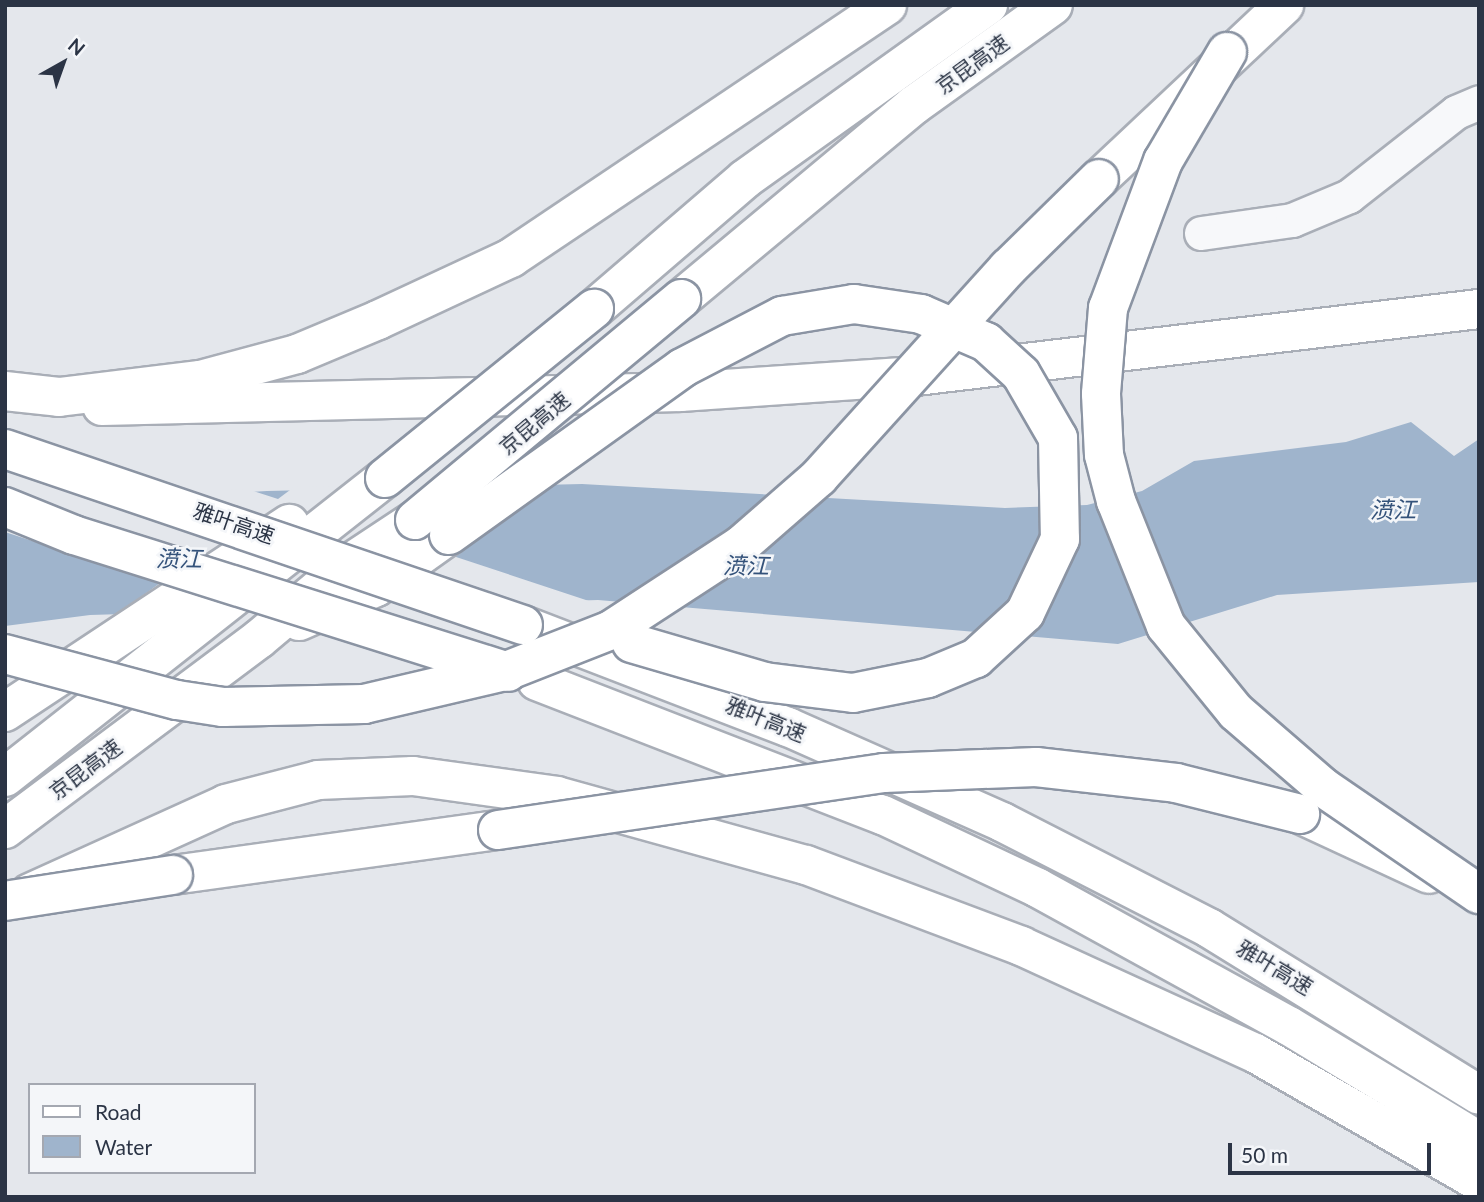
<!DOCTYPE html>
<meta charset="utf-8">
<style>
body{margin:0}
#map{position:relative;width:1484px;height:1202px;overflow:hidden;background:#e4e7ec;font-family:Lato,"Noto Sans SC",sans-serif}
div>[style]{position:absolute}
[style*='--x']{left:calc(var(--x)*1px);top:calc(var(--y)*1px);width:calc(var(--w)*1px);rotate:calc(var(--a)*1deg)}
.water>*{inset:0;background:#9fb4cc}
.pier>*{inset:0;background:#e4e7ec}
.roads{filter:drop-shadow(2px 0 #a9aeb7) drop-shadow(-2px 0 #a9aeb7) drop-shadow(0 2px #a9aeb7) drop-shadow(0 -2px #a9aeb7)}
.minor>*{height:33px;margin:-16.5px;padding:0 16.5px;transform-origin:16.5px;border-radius:16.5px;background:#f7f8fa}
.secondary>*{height:38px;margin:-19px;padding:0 19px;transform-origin:19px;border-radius:19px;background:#fff}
.motorway>*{height:38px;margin:-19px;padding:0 19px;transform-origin:19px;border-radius:19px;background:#fff}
.bridges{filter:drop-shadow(2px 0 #8b94a3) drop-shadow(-2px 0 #8b94a3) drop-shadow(0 2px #8b94a3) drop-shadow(0 -2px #8b94a3)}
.motorway-bridge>*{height:38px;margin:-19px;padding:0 19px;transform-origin:19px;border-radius:19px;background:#fff}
span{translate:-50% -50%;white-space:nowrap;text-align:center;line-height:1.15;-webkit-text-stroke:5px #f4f6f9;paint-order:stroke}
.street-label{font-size:21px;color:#2b3445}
.water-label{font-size:23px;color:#34527a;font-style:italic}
.frame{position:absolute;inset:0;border:7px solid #2b3445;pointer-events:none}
.legend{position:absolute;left:28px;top:1083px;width:228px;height:91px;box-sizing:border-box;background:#f4f6f9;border:2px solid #a4a8b1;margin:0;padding:9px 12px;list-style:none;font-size:21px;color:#2b3445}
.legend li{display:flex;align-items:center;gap:14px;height:35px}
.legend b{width:35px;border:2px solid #a4a8b1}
.north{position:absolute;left:28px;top:28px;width:70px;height:70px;-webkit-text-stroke:5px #f4f6f9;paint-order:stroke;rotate:40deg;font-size:19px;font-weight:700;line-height:28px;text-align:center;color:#2b3445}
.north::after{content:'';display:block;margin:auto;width:24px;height:32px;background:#2b3445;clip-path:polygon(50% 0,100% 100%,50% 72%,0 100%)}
.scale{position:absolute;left:1228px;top:1143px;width:203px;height:32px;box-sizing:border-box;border:4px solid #2b3445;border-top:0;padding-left:9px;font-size:21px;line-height:24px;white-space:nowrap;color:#2b3445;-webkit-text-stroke:5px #f4f6f9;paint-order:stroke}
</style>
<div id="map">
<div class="water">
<div style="clip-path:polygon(1411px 422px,1454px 456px,1479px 439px,1479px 582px,1277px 595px,1118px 644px,598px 600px,90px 615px,5px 626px,5px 507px,267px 491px,582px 484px,1005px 508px,1087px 505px,1142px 491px,1194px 461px,1346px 442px)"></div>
</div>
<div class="pier">
<div style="clip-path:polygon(548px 481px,447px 554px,598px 604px,112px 618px,160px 583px,5px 532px,5px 504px,247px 489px,278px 499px,294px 487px)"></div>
</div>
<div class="roads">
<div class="minor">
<div style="--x:1201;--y:233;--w:92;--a:-8.1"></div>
<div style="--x:1292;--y:220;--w:62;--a:-22.8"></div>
<div style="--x:1349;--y:196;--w:136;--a:-38.1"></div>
<div style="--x:1456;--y:112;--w:25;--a:-23"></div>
</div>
<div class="secondary">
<div style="--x:102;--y:406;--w:579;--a:-1.39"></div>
<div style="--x:681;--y:392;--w:236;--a:-3.9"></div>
<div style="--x:916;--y:376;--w:567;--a:-6.79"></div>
</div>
<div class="motorway">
<div style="--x:1099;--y:179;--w:254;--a:-43.2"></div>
<div style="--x:681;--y:299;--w:303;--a:-39.8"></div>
<div style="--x:914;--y:105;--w:171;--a:-35.7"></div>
<div style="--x:594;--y:309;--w:199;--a:-40.7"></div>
<div style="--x:745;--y:179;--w:299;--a:-35.6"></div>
<div style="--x:5;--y:391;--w:54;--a:6.3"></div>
<div style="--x:59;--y:397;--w:142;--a:-6.9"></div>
<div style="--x:200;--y:380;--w:100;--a:-15"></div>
<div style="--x:297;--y:354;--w:88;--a:-22.8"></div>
<div style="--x:378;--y:320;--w:147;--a:-25"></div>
<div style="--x:511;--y:258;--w:453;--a:-33.9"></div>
<div style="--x:299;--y:621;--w:84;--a:-23.8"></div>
<div style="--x:376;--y:587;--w:90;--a:-35.5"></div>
<div style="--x:523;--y:625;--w:284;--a:21.1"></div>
<div style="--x:788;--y:727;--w:234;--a:23.9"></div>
<div style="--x:1002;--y:822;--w:233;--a:27.1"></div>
<div style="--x:1209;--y:928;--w:317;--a:31.7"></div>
<div style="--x:537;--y:681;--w:371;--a:21.2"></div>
<div style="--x:883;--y:815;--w:171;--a:25.2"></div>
<div style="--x:1038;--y:888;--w:286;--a:28.8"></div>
<div style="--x:1289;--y:1026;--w:222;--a:31.2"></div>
<div style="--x:5;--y:712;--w:341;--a:-33.5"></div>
<div style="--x:5;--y:777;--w:484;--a:-38.2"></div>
<div style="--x:1300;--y:814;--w:142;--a:24.9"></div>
<div style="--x:5;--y:829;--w:317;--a:-36.8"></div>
<div style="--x:259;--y:639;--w:115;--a:-40.1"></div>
<div style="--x:347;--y:565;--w:82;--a:-33.5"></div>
<div style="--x:173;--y:875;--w:328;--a:-7.9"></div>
<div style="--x:30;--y:893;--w:215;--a:-24.4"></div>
<div style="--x:226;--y:804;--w:95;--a:-14.6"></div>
<div style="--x:318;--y:780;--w:95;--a:-2.4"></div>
<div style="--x:413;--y:776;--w:145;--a:7.9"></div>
<div style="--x:557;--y:796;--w:258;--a:15.5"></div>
<div style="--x:806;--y:865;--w:230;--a:20.6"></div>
<div style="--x:1021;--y:946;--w:257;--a:24.6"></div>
<div style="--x:1255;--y:1053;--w:258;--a:29.9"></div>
</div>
</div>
<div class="bridges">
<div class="motorway-bridge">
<div style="--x:1227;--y:52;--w:126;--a:120.4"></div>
<div style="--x:1163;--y:161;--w:157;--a:110.5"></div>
<div style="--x:1108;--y:308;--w:86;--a:94.7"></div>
<div style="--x:1101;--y:394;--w:61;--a:87.2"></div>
<div style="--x:1104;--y:455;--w:48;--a:75.4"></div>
<div style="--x:1116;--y:501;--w:135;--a:68.2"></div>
<div style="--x:1166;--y:626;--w:111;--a:50.9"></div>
<div style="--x:1236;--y:712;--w:116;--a:40.8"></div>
<div style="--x:1324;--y:788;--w:188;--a:34.4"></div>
<div style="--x:5;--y:449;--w:547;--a:18.77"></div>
<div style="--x:385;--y:478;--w:269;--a:-39"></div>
<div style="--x:5;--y:507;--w:74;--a:22.1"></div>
<div style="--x:74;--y:535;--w:455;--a:17.5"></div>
<div style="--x:415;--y:520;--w:346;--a:-39.7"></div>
<div style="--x:449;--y:535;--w:287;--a:-35.6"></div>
<div style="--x:682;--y:368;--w:113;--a:-27.5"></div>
<div style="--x:782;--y:316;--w:73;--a:-9.5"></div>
<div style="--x:854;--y:304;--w:68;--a:8.5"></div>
<div style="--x:921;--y:314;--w:71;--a:23.3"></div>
<div style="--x:986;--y:342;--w:47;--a:42.4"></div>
<div style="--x:1021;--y:374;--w:74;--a:60"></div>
<div style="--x:1058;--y:438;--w:101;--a:88.9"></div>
<div style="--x:1060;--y:539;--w:82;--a:115.3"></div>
<div style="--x:1025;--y:613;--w:67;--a:137.4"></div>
<div style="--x:976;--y:658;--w:52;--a:157.4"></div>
<div style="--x:928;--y:678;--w:76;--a:168.7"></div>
<div style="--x:853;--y:693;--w:89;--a:-172.9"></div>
<div style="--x:765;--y:682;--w:139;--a:-163.7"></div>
<div style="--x:5;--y:654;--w:178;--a:15"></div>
<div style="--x:177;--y:700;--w:47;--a:8.7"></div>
<div style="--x:223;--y:707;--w:141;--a:-1.2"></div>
<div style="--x:364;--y:704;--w:149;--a:-13.2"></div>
<div style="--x:509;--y:670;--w:110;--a:-21.4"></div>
<div style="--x:611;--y:630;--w:154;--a:-33.1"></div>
<div style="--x:740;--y:546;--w:105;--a:-41.1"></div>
<div style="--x:819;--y:477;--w:282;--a:-47.9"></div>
<div style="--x:1008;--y:268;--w:127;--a:-44.4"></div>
<div style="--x:498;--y:830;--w:390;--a:-8.4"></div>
<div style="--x:884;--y:773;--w:152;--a:-2.3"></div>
<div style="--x:1036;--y:767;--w:141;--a:6.5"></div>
<div style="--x:1176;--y:783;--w:128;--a:14"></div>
<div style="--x:5;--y:901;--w:170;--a:-8.8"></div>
</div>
</div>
<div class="street-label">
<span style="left:972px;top:64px;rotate:-36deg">京昆高速</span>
<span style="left:534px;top:423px;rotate:-40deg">京昆高速</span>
<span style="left:234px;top:523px;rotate:19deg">雅叶高速</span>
<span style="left:766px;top:719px;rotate:22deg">雅叶高速</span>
<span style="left:85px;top:769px;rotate:-37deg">京昆高速</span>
<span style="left:1275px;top:967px;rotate:31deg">雅叶高速</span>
</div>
<div class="water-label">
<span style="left:1393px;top:509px">𣸣江</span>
<span style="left:179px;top:558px;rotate:1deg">𣸣江</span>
<span style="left:746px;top:565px;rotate:1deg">𣸣江</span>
</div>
<div class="frame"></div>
<ul class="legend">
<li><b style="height:9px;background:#fff"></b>Road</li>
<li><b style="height:19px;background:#9fb4cc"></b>Water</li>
</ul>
<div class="north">N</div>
<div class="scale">50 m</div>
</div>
